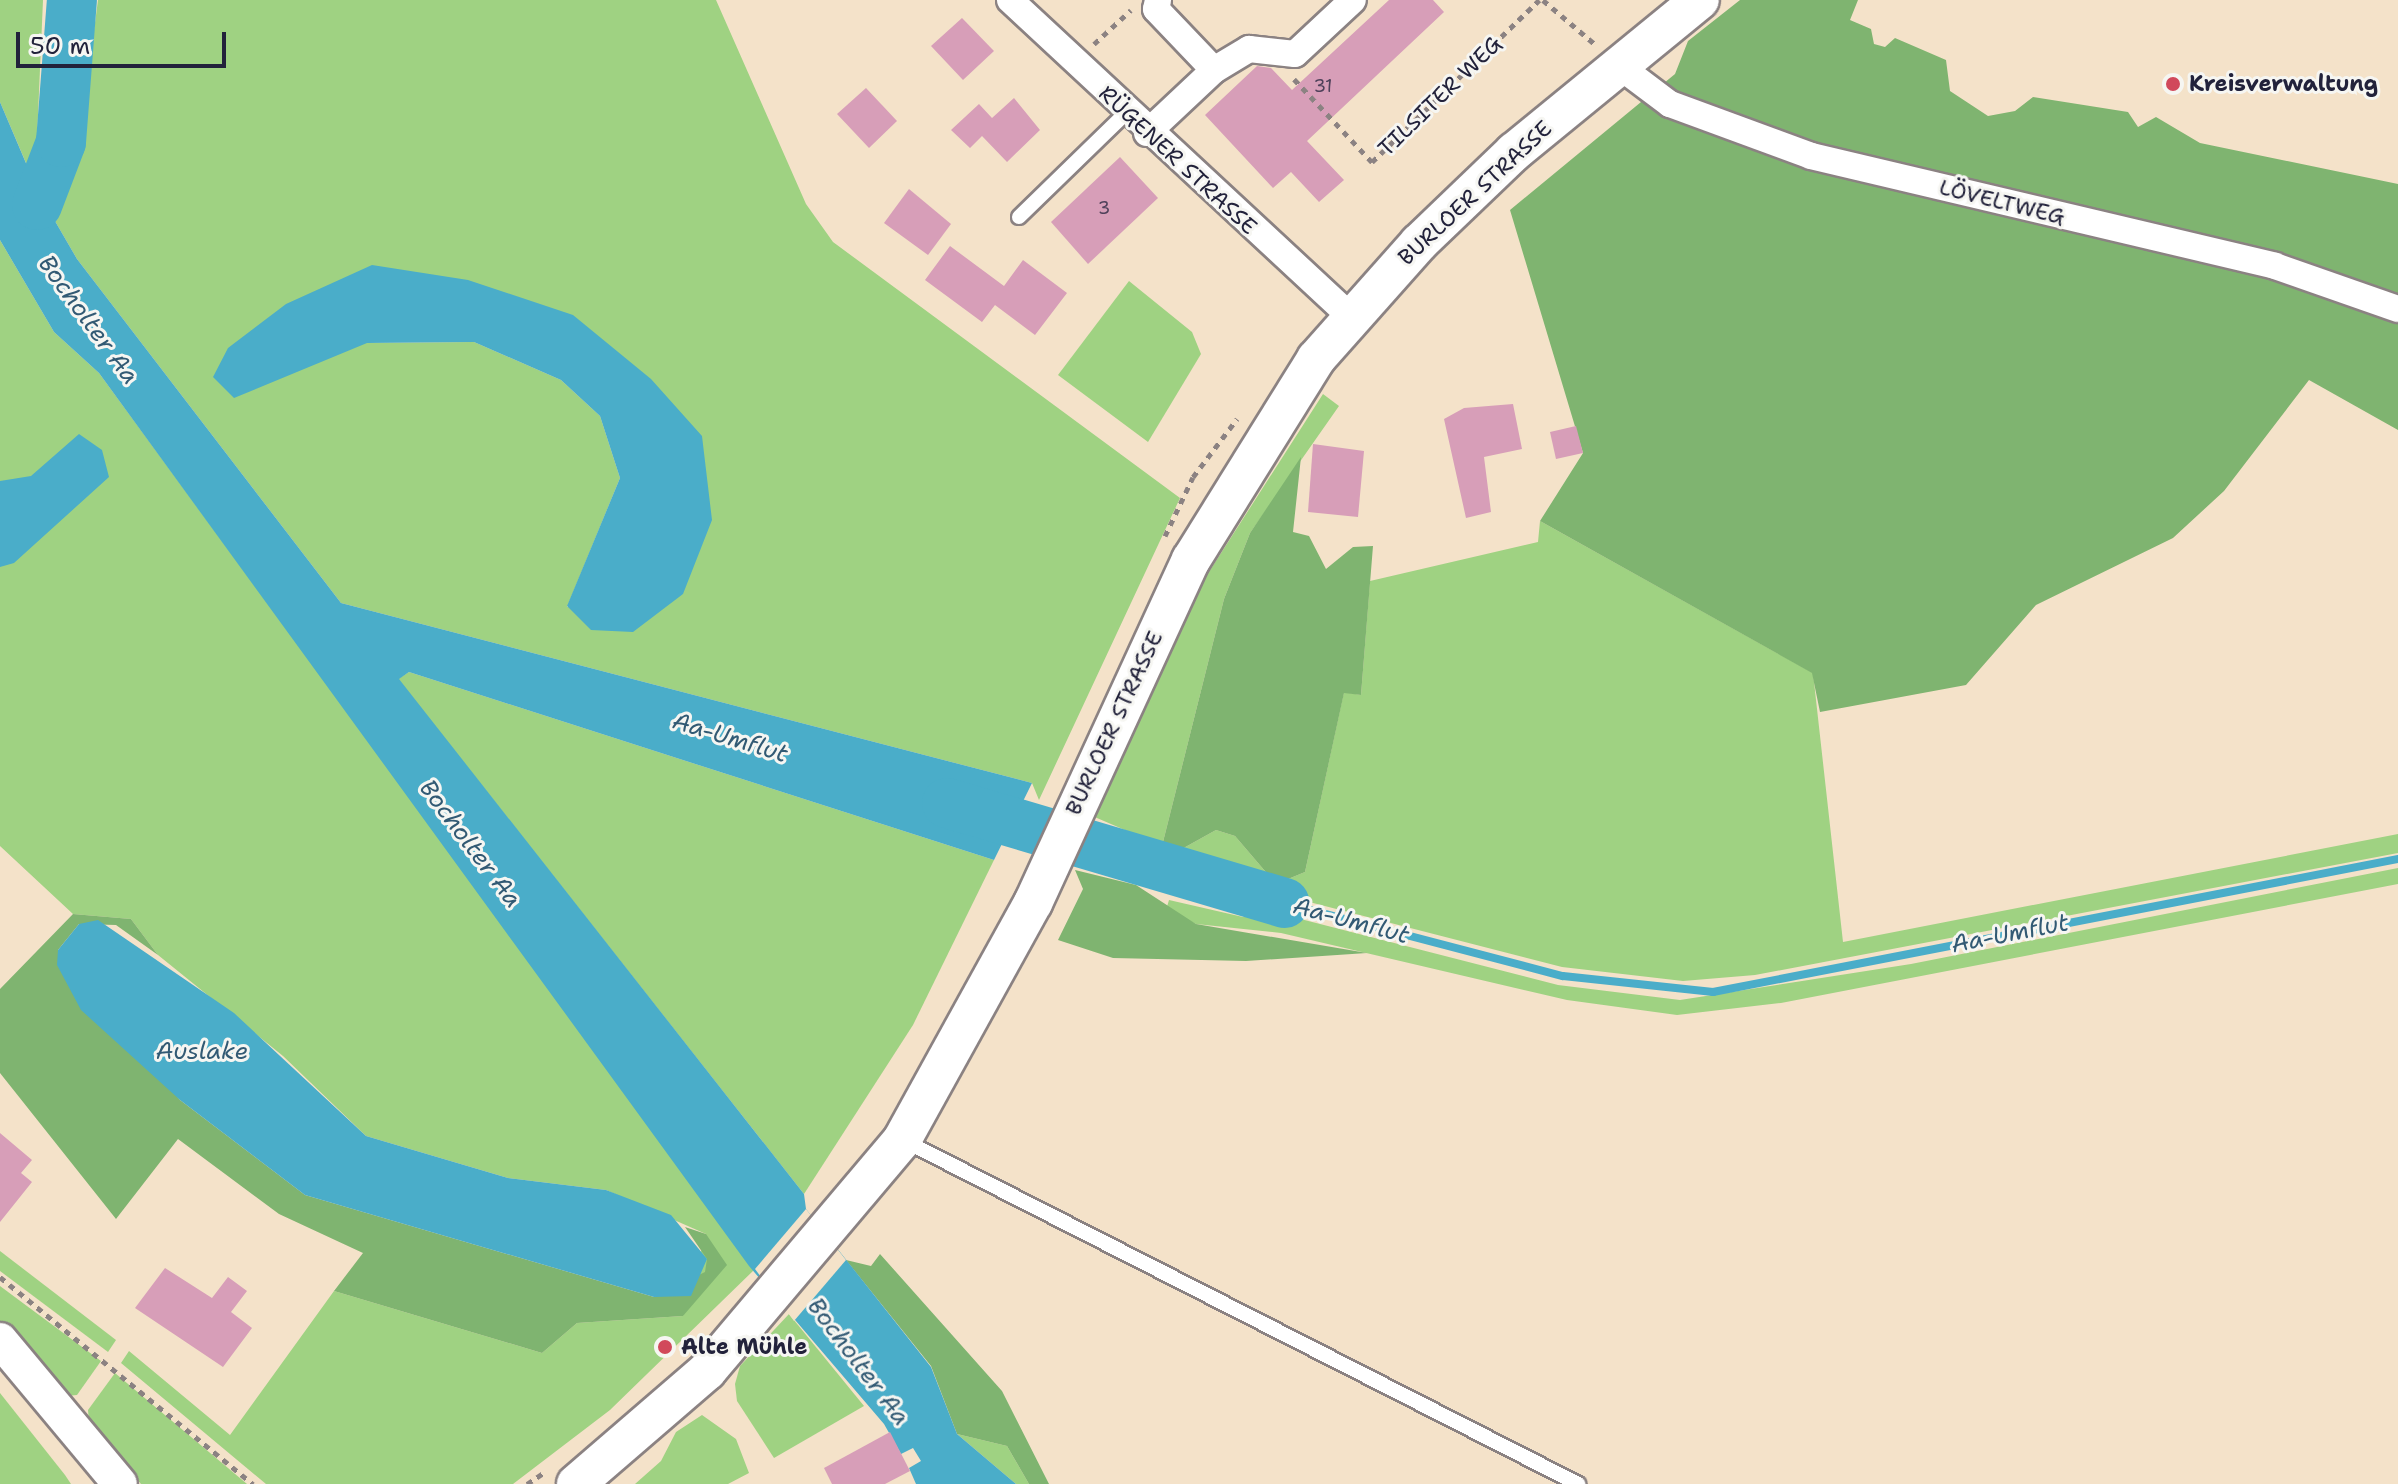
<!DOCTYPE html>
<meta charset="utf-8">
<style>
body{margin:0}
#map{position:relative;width:2398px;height:1484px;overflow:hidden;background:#f4e2c9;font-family:"Shantell Sans",sans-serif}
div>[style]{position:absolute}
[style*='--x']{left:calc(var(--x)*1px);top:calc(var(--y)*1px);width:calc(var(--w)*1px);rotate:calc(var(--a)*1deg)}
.green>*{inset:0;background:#9fd282}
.forest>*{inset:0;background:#7fb470}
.water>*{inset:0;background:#4aadc9}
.pier>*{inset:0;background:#f4e2c9}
.stream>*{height:8px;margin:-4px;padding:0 4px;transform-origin:4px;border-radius:4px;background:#4aadc9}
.river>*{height:50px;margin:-25px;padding:0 25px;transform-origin:25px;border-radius:25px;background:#4aadc9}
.building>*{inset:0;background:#d79eb8}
.path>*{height:5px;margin-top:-2.5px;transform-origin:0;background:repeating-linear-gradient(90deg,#8b8282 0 6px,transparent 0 12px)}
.roads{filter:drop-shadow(2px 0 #8b8282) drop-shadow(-2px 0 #8b8282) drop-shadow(0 2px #8b8282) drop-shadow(0 -2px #8b8282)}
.service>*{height:14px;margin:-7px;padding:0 7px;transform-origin:7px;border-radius:7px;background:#fff}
.minor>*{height:26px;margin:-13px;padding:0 13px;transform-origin:13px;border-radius:13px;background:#fff}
.tertiary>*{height:34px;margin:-17px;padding:0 17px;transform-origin:17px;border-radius:17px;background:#fff}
.secondary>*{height:38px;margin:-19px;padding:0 19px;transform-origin:19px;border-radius:19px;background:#fff}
.dots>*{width:22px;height:22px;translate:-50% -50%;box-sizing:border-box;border:4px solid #f6f6f2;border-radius:50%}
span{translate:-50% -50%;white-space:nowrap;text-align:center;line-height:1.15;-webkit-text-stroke:6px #f6f6f2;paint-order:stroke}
.number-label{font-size:18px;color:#4f415a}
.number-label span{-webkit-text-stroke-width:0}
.poi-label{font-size:22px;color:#22223b;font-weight:700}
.left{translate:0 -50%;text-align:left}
.street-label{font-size:22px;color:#22223b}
.water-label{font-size:24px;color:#325a74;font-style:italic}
.scale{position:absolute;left:16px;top:32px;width:210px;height:36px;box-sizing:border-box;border:4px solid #22223b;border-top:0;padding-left:10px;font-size:24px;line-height:28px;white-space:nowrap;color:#22223b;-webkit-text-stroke:6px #f6f6f2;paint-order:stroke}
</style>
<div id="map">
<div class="green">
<div style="clip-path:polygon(0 0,43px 0,35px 184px,0 102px)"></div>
<div style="clip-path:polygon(evenodd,98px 0,716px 0,806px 204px,833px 242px,1180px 498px,1039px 800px,1032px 783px,341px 603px,77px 259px,48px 209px,78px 152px,98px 0,572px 315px,683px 594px,567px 607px,620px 478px,600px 416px,561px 380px,474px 342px,367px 343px,572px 315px)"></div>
<div style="clip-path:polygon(0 240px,54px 332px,99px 373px,755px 1269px,610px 1410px,513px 1484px,266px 1484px,121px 1363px,129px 1351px,230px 1435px,334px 1291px,542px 1353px,577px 1323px,683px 1316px,706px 1234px,606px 1190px,508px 1178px,366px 1136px,283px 1056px,158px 955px,131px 919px,73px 914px,0 846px)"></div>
<div style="clip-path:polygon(1129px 281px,1192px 332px,1201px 354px,1148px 442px,1058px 375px)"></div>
<div style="clip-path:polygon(1323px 394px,1339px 406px,1250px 533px,1224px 599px,1162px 846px,1090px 815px,1198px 589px)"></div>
<div style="clip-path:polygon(1540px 521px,1813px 673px,1843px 942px,2398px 834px,2398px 853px,1755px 975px,1683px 981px,1562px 967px,1282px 895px,1248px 868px,1180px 850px,1216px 830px,1235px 836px,1276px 884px,1305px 872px,1344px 692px,1361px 695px,1370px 581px,1538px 542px)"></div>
<div style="clip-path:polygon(409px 672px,994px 860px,913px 1025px,804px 1194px,398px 679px)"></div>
<div style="clip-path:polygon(2398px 868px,2398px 884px,1781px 1003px,1677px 1015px,1567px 1000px,1281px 933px,1196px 924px,1166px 910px,1169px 900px,1243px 917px,1281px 914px,1558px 985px,1680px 1000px,1911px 964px)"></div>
<div style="clip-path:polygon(0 1251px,116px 1340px,108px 1352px,0 1271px)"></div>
<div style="clip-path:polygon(0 1286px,101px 1361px,77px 1395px,66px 1396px,0 1322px)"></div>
<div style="clip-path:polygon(789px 1314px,864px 1406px,774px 1458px,737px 1401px,735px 1384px,740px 1366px)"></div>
<div style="clip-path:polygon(115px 1373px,247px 1484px,141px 1484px,89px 1421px,88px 1410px)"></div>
<div style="clip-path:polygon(0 1393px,65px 1475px,71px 1484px,0 1484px)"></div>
<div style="clip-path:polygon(702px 1415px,736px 1439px,749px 1473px,728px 1484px,635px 1484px,661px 1461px,676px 1432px)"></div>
<div style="clip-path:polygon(957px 1434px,1007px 1446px,1029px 1484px,1016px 1484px)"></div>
</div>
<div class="forest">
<div style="clip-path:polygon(1740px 0,1858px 0,1850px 20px,1871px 29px,1874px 44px,1885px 47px,1895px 38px,1946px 60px,1950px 91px,1988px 116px,2015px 111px,2033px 97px,2128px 112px,2138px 127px,2156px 117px,2200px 143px,2398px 184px,2398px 430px,2309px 380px,2224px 491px,2173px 538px,2036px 605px,1966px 685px,1820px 712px,1812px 673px,1540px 521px,1583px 453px,1510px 210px,1675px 74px,1688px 41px)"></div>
<div style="clip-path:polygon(1301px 457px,1293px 532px,1309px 536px,1326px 569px,1353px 547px,1373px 546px,1361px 695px,1344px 693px,1305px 872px,1276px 884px,1235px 836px,1216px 830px,1180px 850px,1162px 846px,1224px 599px,1250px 533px)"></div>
<div style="clip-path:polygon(1075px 870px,1136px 885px,1196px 924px,1367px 953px,1246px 961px,1113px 958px,1058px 940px,1083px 889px)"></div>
<div style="clip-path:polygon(73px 914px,131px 919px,158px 955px,116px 925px,79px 924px,58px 950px,180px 1100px,305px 1195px,654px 1297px,705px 1272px,707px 1259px,685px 1227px,706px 1234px,727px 1265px,683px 1316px,577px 1323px,542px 1353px,334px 1291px,363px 1253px,279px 1214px,178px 1139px,116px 1219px,0 1073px,0 989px)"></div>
<div style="clip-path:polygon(880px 1254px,1002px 1391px,1049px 1484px,1029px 1484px,1007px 1446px,957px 1434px,931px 1366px,846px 1260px,871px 1266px)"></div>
</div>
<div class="water">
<div style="clip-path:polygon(0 102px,34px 182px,37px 131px,78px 152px,48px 209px,77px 259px,341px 603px,1032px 783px,994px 860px,409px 672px,399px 679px,804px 1194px,806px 1209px,931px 1367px,957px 1434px,1016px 1484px,916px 1484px,909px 1468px,921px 1461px,913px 1448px,901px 1454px,884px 1424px,749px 1266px,99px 373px,54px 332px,0 240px)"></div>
<div style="clip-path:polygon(372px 265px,468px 280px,573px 315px,651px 379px,702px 436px,712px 520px,683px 594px,633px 632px,591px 630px,567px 606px,620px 478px,600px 416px,561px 380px,474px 342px,367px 343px,234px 398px,213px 377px,228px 348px,286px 304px)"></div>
<div style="clip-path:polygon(79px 434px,102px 450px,109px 477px,14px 563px,0 567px,0 481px,31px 476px)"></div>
<div style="clip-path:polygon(98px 920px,234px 1013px,366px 1136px,508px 1178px,606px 1190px,671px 1215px,707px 1259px,691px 1296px,654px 1297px,305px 1195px,180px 1100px,81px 1010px,57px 965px,58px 950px,79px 924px)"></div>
</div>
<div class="pier">
<div style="clip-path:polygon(806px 1209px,846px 1260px,794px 1321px,755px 1269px)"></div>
</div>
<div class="stream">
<div style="--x:1284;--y:903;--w:288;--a:14.7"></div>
<div style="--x:1563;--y:976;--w:151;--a:6.1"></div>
<div style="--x:1713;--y:992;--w:698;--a:-10.99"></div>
</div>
<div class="river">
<div style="--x:37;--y:205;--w:67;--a:-69.1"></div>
<div style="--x:61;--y:142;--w:142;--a:-85.6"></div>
<div style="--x:947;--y:803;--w:352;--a:16.5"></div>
</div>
<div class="building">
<div style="clip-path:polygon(1389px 0,1433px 0,1444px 12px,1307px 141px,1344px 180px,1319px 202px,1291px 172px,1273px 188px,1205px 115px,1257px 66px,1271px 68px,1292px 90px)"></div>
<div style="clip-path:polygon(962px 18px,994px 51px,963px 80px,931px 46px)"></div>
<div style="clip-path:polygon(866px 88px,897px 121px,869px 148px,837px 114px)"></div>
<div style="clip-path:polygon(1014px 98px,1040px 130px,1007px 162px,982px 136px,970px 148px,951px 130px,979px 104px,992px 118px)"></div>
<div style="clip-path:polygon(1120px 157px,1158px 198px,1088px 264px,1051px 222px)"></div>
<div style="clip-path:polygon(909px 189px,951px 224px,928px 255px,884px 223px)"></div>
<div style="clip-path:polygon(950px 246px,1004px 286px,1023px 260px,1067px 293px,1035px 335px,995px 305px,982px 322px,925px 280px)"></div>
<div style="clip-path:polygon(1513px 404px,1522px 449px,1484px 457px,1491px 512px,1466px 518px,1444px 419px,1464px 408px)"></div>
<div style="clip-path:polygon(1576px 426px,1583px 453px,1556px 459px,1550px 432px)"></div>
<div style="clip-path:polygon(1313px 444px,1364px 451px,1358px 517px,1308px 512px)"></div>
<div style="clip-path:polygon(0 1133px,32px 1160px,21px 1173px,32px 1182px,0 1222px)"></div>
<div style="clip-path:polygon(165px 1268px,212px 1298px,228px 1277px,247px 1291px,231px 1312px,252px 1328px,223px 1367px,135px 1308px)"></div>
<div style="clip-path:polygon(890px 1432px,910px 1471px,885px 1484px,832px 1484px,824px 1468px)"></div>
</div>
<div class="path">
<div style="--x:1543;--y:0;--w:71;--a:40.4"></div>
<div style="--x:1094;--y:44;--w:50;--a:-42.6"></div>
<div style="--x:1294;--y:79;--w:114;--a:46.8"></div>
<div style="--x:1372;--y:162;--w:233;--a:-44.1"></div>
<div style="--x:1165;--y:536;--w:65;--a:-64.6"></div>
<div style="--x:1193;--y:477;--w:73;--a:-52.8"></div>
<div style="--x:0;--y:1277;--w:327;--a:39.3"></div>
<div style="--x:527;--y:1484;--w:23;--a:-34"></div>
</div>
<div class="roads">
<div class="service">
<div style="--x:1019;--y:217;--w:149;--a:-44.2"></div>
<div style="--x:903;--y:1140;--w:758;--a:27"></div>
</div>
<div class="minor">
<div style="--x:1010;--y:0;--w:464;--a:42.9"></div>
<div style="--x:1618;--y:65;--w:65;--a:36.9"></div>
<div style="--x:1670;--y:104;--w:150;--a:20.2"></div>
<div style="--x:1811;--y:156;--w:477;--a:13.3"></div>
<div style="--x:2275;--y:266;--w:130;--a:19.3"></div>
<div style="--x:1214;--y:70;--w:41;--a:-31"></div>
<div style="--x:1249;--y:49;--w:46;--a:6.2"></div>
<div style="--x:1295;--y:54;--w:79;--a:-43"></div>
<div style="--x:1147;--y:133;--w:92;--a:-43.2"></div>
<div style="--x:1214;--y:70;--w:84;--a:-133.6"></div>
<div style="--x:1156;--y:9;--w:9;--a:-77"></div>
</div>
<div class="tertiary">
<div style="--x:0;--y:1340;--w:187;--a:50.2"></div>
</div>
<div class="secondary">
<div style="--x:576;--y:1484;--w:173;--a:-40.8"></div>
<div style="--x:707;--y:1371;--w:302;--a:-49.8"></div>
<div style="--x:902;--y:1140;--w:271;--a:-61.1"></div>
<div style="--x:1033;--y:903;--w:378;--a:-65.3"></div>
<div style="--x:1191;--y:560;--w:237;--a:-58.1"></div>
<div style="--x:1316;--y:359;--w:155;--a:-48.4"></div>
<div style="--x:1419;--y:243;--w:132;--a:-43.8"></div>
<div style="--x:1514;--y:152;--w:240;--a:-39.3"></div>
</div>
</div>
<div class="dots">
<div style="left:2173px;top:84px;background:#d1495b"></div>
<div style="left:665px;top:1347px;background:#d1495b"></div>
</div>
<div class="number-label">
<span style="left:1323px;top:86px">31</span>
<span style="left:1104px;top:208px">3</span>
</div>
<div class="poi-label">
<span class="left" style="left:2189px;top:84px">Kreisverwaltung</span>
<span class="left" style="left:681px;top:1347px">Alte Mühle</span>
</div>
<div class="street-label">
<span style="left:1440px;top:96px;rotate:-44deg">TILSITER WEG</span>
<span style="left:1178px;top:160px;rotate:43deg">RÜGENER STRASSE</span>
<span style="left:1475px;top:193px;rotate:-43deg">BURLOER STRASSE</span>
<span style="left:2002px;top:202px;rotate:14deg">LÖVELTWEG</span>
<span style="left:1114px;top:723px;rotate:-65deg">BURLOER STRASSE</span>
</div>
<div class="water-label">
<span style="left:88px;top:320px;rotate:54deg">Bocholter Aa</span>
<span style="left:730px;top:738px;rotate:17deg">Aa-Umflut</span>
<span style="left:470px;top:844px;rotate:53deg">Bocholter Aa</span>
<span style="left:1351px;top:921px;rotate:15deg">Aa-Umflut</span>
<span style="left:2010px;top:934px;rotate:-11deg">Aa-Umflut</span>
<span style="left:202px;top:1052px">Auslake</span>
<span style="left:858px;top:1362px;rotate:53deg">Bocholter Aa</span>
</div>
<div class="scale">50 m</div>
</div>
